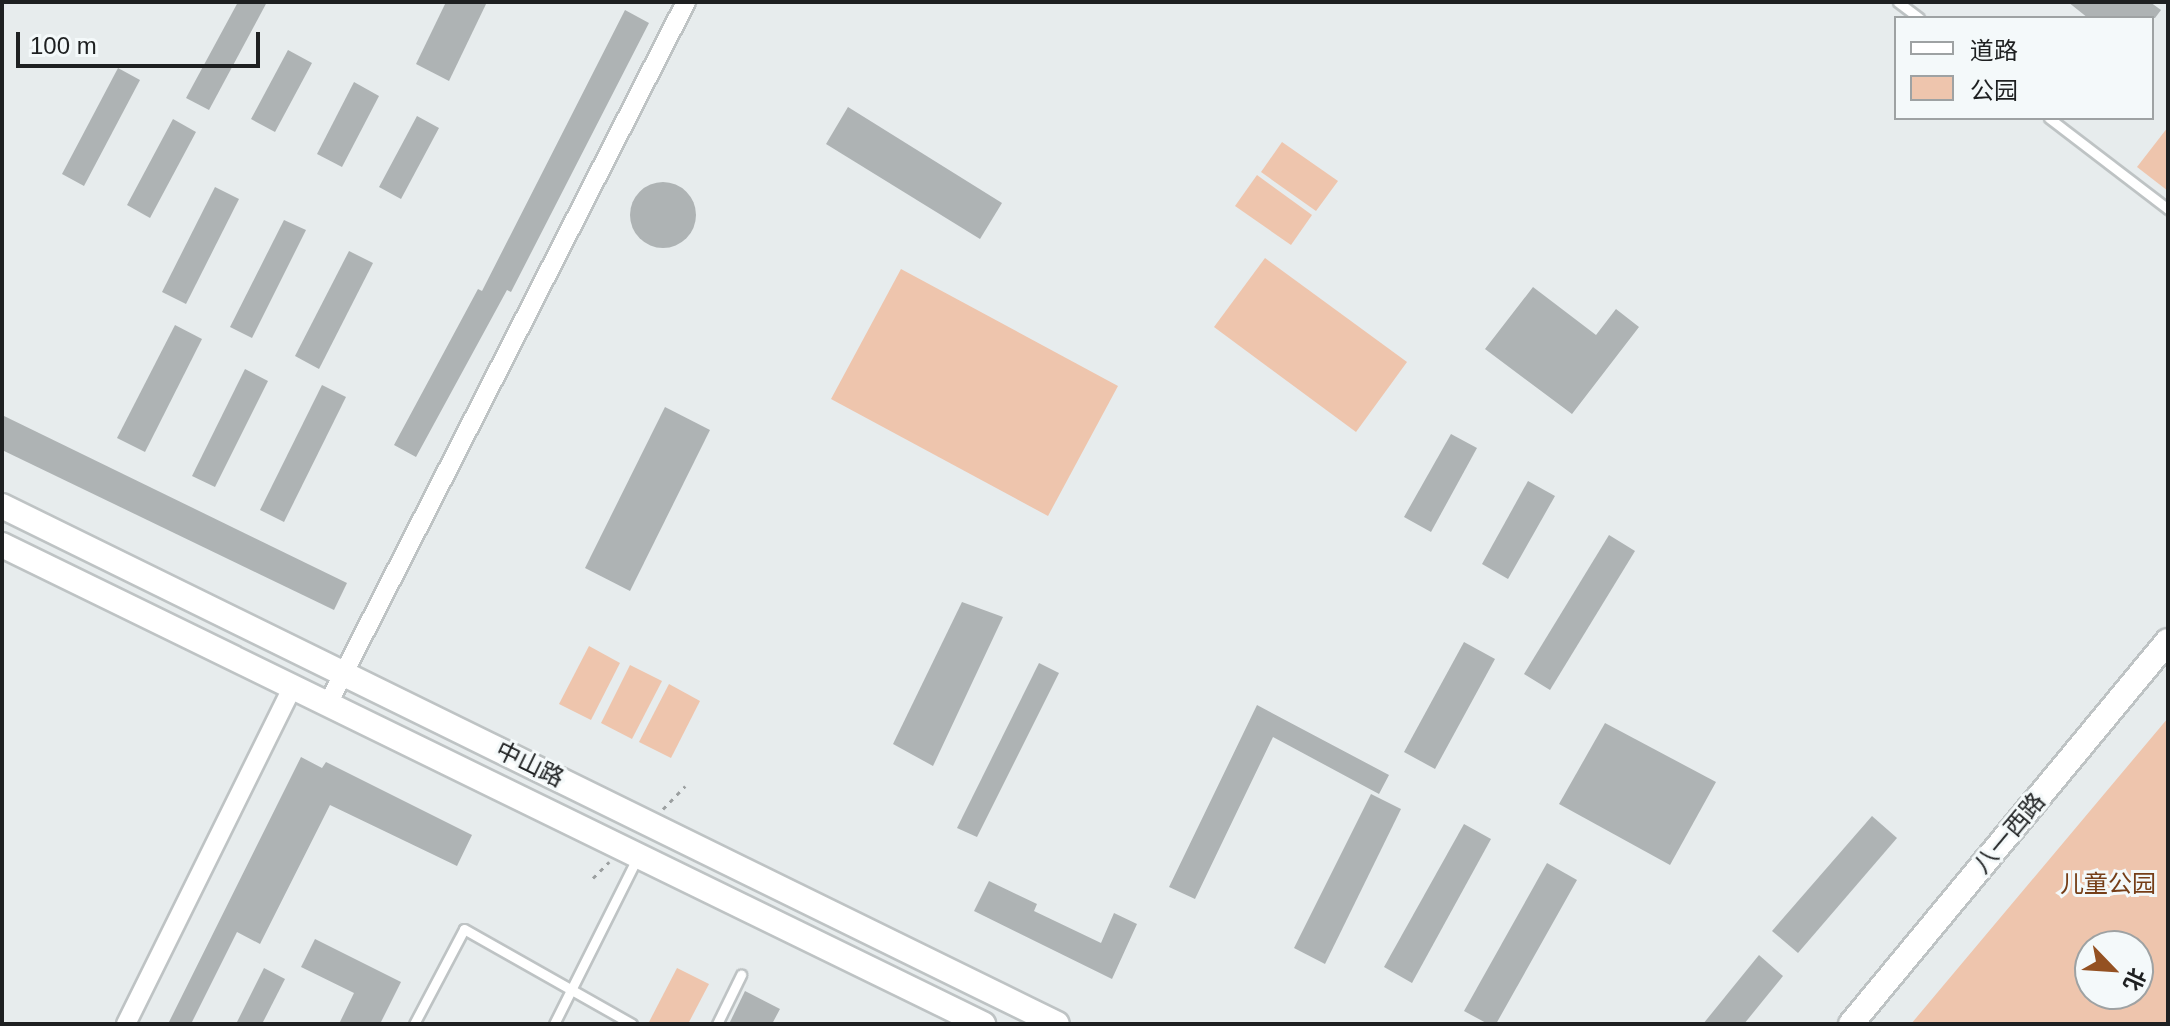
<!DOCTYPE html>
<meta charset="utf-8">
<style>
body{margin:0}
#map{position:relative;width:2170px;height:1026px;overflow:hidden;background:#e7eced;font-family:Arial,"Noto Sans SC",sans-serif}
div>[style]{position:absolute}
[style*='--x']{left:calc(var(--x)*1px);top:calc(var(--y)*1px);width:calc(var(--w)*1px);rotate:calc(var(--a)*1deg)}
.green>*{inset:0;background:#eec5ad}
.building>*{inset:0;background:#aeb3b4}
.round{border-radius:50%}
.path>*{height:3px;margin-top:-1.5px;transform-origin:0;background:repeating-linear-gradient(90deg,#9b9fa0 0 4px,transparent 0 10px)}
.roads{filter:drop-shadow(2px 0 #bec3c4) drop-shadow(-2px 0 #bec3c4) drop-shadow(0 2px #bec3c4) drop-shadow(0 -2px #bec3c4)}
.lane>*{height:9px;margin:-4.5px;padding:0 4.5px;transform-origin:4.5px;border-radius:4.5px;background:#fff}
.street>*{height:18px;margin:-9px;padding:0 9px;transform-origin:9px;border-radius:9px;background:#fff}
.secondary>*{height:24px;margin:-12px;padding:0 12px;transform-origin:12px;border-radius:12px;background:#fff}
span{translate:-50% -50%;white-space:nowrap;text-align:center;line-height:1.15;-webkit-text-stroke:6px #f4f9fa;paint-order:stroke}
.street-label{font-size:24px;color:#1e2021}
.park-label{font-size:24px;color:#753e18}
.frame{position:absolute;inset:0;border:4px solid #1e2021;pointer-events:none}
.legend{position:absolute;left:1894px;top:16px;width:260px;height:104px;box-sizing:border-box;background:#f4f9fa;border:2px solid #9ea2a3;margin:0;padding:10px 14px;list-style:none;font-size:24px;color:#1e2021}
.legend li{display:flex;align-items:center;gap:16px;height:40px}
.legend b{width:40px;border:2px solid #9ea2a3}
.north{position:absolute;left:2074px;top:930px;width:80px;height:80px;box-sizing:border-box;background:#f4f9fa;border:2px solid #9ea2a3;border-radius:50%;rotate:115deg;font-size:22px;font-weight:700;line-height:32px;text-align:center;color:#1e2021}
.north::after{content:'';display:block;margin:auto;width:28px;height:36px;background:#945122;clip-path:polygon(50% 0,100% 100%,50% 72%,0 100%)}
.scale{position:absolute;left:16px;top:32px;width:244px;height:36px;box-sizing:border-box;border:4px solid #1e2021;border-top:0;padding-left:10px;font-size:24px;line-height:28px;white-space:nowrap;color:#1e2021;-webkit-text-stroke:6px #f4f9fa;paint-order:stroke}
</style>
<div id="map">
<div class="green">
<div style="clip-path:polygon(2168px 127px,2168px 191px,2137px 167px)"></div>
<div style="clip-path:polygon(1282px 142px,1338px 181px,1316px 211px,1261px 172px)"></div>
<div style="clip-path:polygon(1257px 175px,1312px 215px,1291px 245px,1235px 206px)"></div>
<div style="clip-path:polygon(1265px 258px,1407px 362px,1356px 432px,1214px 327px)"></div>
<div style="clip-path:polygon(901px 269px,1118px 386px,1048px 516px,831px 399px)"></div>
<div style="clip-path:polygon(589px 646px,620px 663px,591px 720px,559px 704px)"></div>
<div style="clip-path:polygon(630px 665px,662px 681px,632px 739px,601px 723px)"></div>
<div style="clip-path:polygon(669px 684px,700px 701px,671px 758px,639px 742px)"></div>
<div style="clip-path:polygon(evenodd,2168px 718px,2168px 1024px,1911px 1024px,2168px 718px,2090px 946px,2138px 946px,2138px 994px,2090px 994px,2090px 946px)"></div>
<div style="clip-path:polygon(677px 968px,709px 984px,688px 1024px,648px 1024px)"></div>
</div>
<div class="building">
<div style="clip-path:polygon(238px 2px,267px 2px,209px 110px,186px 98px)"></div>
<div style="clip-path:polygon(446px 2px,487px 2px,449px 81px,416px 64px)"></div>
<div style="clip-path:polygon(2068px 2px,2150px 2px,2161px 10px,2155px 18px,2088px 18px)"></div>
<div style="clip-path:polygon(625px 10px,649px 23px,511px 292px,507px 290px,416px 457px,394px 445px,478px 289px,482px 291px)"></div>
<div style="clip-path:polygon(288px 50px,312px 63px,275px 132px,251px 119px)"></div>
<div style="clip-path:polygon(118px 68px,140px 80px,84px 186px,62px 174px)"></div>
<div style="clip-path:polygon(354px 82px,379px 96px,342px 167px,317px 154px)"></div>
<div style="clip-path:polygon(848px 107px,1002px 203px,980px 239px,826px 144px)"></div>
<div style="clip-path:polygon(417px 116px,439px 128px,401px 199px,379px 187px)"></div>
<div style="clip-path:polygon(173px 119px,196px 132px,150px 218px,127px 205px)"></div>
<div class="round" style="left:630px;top:182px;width:66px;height:66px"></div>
<div style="clip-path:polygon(215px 187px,239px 199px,186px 304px,162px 292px)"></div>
<div style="clip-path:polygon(284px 220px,306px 230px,252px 338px,230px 327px)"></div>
<div style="clip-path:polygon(349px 251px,373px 263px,319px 369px,295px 356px)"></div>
<div style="clip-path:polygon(1533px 287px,1596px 335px,1616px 309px,1639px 327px,1572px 414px,1485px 349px)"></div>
<div style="clip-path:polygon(175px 325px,202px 339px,145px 452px,117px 438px)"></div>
<div style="clip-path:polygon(245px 369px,268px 381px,215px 487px,192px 476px)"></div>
<div style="clip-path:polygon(322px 385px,346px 397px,284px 522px,260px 510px)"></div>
<div style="clip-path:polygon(665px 407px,710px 430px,630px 591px,585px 568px)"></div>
<div style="clip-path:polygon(2px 415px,347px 583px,334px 610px,2px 450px)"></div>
<div style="clip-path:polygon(1451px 434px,1477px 448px,1431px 532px,1404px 517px)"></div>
<div style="clip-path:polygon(1528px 481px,1555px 496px,1508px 579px,1482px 564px)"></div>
<div style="clip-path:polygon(1609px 535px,1635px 551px,1550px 690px,1524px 674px)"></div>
<div style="clip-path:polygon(962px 602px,1003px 617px,933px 766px,893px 744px)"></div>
<div style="clip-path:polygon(1464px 642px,1495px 659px,1435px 769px,1404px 752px)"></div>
<div style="clip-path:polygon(1039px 663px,1059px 673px,977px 837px,957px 828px)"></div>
<div style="clip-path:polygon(1257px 705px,1389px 775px,1379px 794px,1273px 737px,1195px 899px,1169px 887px)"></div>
<div style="clip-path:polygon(1605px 723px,1716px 782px,1670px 865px,1559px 804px)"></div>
<div style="clip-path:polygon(301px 757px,322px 768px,326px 762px,472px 835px,457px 866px,330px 805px,260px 944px,237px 932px,191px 1024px,168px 1024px)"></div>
<div style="clip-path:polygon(1371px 794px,1401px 809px,1325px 964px,1294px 948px)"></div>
<div style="clip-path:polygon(1872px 816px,1897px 838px,1798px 953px,1772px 931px)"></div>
<div style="clip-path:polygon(1464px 824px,1491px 839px,1412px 983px,1384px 967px)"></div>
<div style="clip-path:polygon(1547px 863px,1577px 880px,1496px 1024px,1488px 1024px,1464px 1011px)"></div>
<div style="clip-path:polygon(989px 881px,1037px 904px,1034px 911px,1101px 943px,1114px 913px,1137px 924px,1112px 979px,974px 911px)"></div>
<div style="clip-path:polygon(315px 939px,401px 982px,380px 1024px,339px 1024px,354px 993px,301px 967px)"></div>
<div style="clip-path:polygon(1759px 955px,1783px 976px,1744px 1024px,1703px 1024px)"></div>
<div style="clip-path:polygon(264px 968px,285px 979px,262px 1024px,236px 1024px)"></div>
<div style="clip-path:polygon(745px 991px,780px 1009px,772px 1024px,729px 1024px)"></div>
</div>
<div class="path">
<div style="--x:663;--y:809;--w:32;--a:-46"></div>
<div style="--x:593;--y:878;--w:23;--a:-45"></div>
</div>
<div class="roads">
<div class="lane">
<div style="--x:1898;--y:2;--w:26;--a:37"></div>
<div style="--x:2049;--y:118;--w:150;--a:37.4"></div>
<div style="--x:414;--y:1024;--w:107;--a:-62.2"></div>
<div style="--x:464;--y:929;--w:193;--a:29.5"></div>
<div style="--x:554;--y:1024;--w:186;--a:-63.4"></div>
<div style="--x:717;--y:1024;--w:55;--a:-63.9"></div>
</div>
<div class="street">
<div style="--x:329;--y:702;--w:786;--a:-62.98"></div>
<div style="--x:126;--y:1024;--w:377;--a:-63.7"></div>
</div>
<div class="secondary">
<div style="--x:2;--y:506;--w:1175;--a:26.15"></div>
<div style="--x:2;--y:545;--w:1092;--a:26.03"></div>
<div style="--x:1851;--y:1024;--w:497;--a:-50.4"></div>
</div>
</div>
<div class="street-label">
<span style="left:530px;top:764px;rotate:26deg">中山路</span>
<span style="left:2009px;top:833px;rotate:-50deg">八一西路</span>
</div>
<div class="park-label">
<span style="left:2108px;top:884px">儿童公园</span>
</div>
<div class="frame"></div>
<ul class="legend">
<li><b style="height:10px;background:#fff"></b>道路</li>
<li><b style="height:22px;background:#eec5ad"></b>公园</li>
</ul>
<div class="north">北</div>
<div class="scale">100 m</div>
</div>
